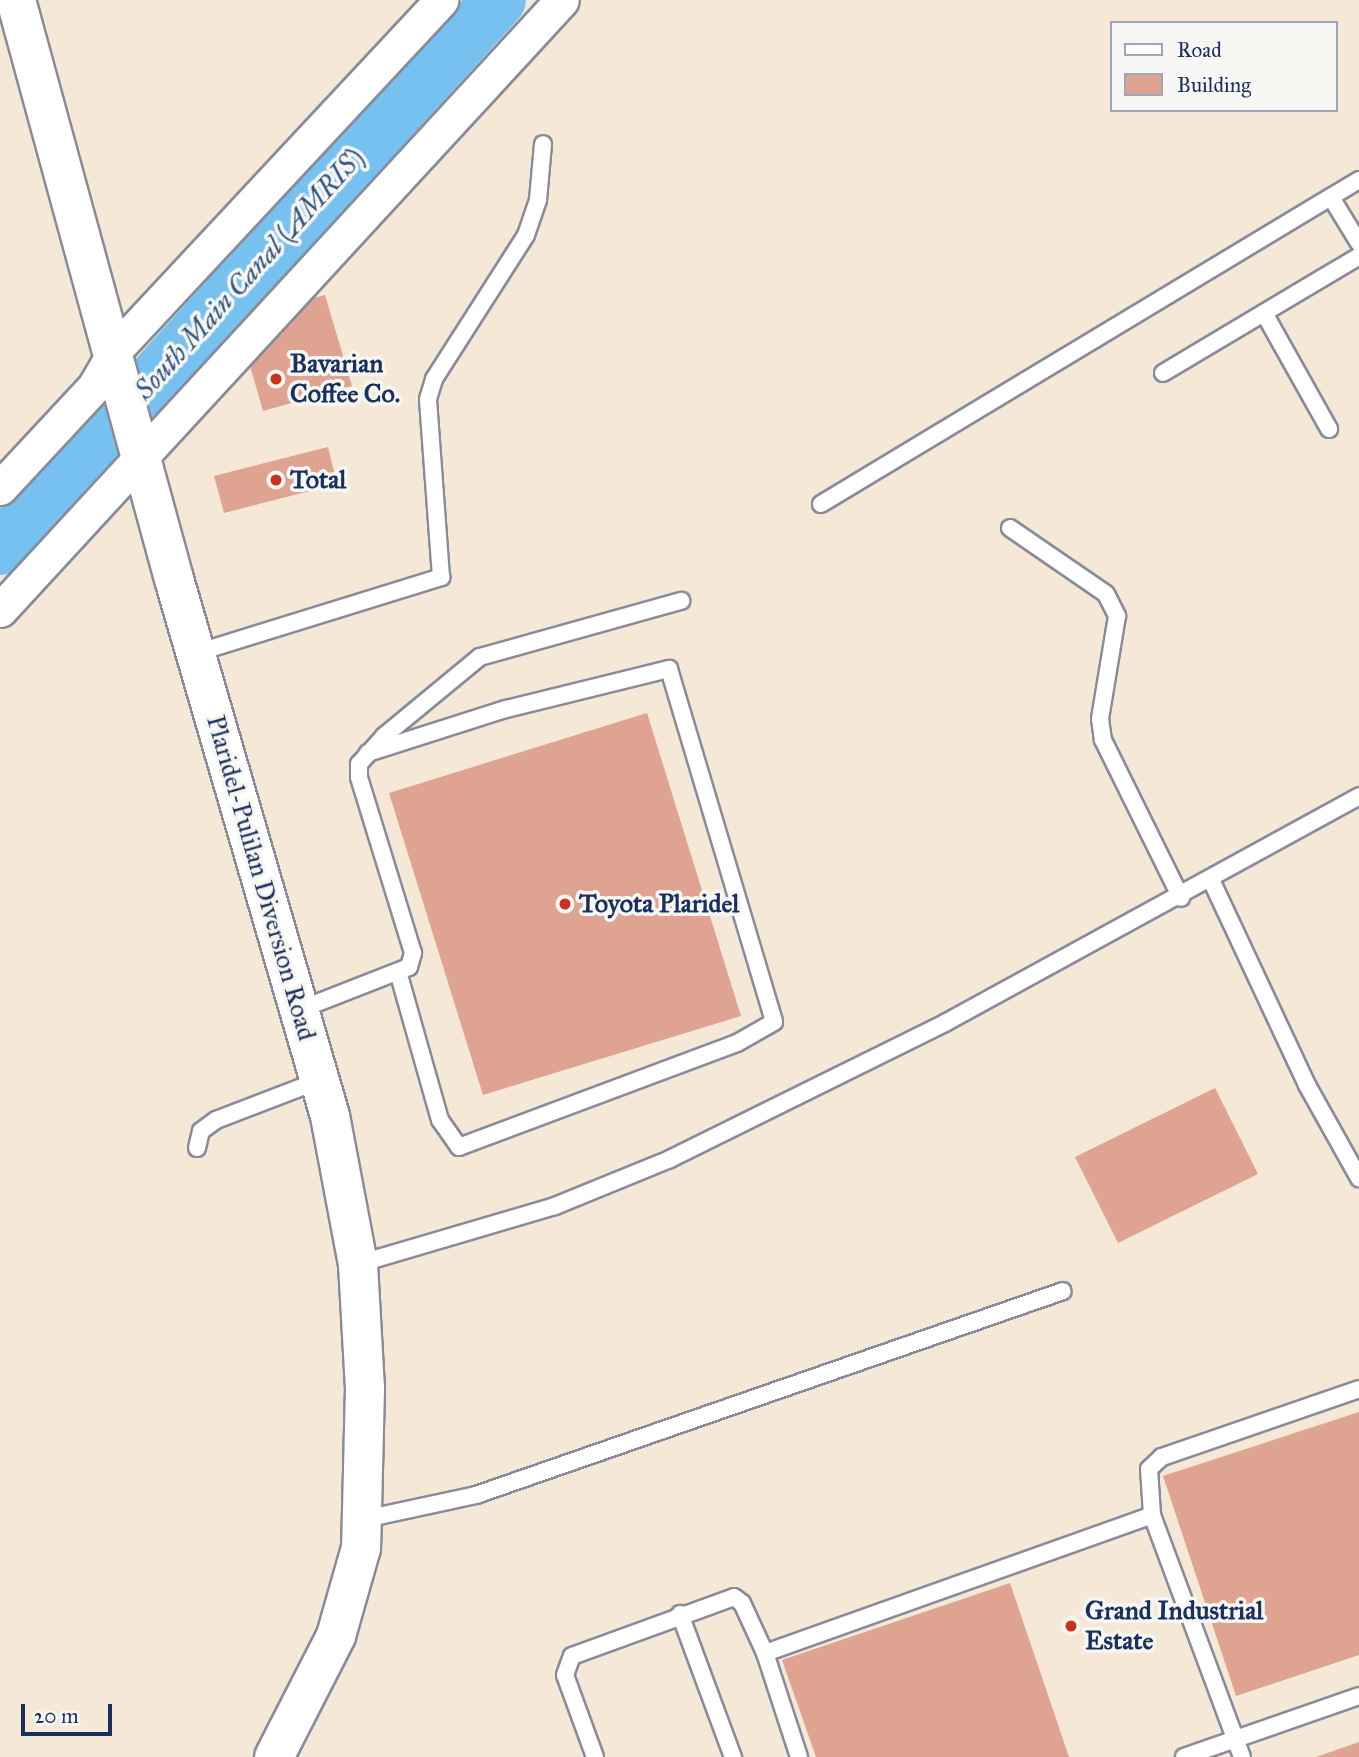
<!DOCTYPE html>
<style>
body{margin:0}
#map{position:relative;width:1359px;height:1757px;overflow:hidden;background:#f5e8d6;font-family:"IM FELL Great Primer",serif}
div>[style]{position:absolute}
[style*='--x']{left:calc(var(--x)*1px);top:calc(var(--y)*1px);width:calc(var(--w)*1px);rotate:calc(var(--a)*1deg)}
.river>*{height:54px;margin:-27px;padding:0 27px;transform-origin:27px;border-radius:27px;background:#76c1ef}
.building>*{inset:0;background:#dfa491}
.roads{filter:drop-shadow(2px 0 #888c9a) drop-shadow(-2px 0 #888c9a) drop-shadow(0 2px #888c9a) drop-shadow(0 -2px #888c9a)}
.service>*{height:16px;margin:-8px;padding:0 8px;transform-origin:8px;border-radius:8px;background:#fff}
.minor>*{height:33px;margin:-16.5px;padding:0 16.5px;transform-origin:16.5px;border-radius:16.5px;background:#fff}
.trunk>*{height:38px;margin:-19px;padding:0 19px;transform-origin:19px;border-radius:19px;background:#fff}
.dots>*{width:19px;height:19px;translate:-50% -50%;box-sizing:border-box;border:4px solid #f6f6f2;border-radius:50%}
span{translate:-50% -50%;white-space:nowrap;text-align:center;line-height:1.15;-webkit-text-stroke:7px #f6f6f2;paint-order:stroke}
.poi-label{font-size:26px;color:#1b2f5e;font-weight:700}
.left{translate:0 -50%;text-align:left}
.street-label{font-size:26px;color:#1b2f5e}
.water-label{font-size:28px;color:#325482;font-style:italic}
.legend{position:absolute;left:1110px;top:21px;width:228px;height:91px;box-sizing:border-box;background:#f6f6f2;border:2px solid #9ea6b7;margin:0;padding:9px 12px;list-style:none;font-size:21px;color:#1b2f5e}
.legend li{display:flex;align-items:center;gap:14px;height:35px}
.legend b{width:35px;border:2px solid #9ea6b7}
.scale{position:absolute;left:21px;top:1704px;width:91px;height:32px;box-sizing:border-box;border:4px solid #1b2f5e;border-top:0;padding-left:9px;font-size:21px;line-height:24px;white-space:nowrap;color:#1b2f5e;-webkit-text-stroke:5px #f6f6f2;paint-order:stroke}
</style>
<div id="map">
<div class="river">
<div style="--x:0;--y:548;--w:741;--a:-47.68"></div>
</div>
<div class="building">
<div style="clip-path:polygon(325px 295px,352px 386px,263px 411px,244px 345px,283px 334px,275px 309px)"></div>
<div style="clip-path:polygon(328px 447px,337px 484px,224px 513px,214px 476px)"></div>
<div style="clip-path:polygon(647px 713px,741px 1016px,483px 1095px,389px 793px)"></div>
<div style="clip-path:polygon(1215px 1088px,1258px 1174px,1118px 1243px,1075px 1157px)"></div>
<div style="clip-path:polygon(1359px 1412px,1359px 1655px,1236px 1696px,1163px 1476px)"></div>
<div style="clip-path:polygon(1010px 1583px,1069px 1757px,816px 1757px,782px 1660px)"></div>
<div style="clip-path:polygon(1359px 1742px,1359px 1757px,1316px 1757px)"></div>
</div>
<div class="roads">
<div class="service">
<div style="--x:1332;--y:199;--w:52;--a:58.5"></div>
<div style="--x:1264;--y:313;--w:133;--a:60.7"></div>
<div style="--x:1163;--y:373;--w:228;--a:-30.8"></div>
<div style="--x:821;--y:504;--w:628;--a:-31.06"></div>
<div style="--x:1010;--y:528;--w:116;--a:34.5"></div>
<div style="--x:1106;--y:594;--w:25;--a:63"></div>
<div style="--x:1117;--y:616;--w:104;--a:99.4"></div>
<div style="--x:1100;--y:719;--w:21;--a:82"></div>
<div style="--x:1103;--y:740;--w:176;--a:63.7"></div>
<div style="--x:196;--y:653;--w:257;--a:-17.2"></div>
<div style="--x:441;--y:577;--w:178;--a:-94.2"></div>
<div style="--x:428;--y:399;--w:21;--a:-73"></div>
<div style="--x:434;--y:379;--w:171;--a:-57.4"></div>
<div style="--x:526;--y:235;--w:37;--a:-71"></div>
<div style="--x:538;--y:200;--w:56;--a:-84.9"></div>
<div style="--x:368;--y:753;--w:145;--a:-17.7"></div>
<div style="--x:506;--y:709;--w:168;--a:-13.8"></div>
<div style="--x:669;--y:669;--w:368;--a:73.4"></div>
<div style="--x:774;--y:1022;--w:43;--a:150.4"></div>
<div style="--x:737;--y:1043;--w:297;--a:159.5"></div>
<div style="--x:459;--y:1147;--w:33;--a:-125"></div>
<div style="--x:440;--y:1120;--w:151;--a:-105.8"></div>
<div style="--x:1212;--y:882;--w:224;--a:64.9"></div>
<div style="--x:1307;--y:1085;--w:107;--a:60.8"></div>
<div style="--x:299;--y:1010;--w:118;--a:-21.4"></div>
<div style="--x:409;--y:967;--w:15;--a:-74"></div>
<div style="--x:413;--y:953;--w:184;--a:-107.1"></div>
<div style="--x:359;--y:777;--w:13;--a:-90"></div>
<div style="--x:359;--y:764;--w:38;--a:-48"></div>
<div style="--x:384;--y:736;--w:124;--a:-39.5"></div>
<div style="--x:480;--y:657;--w:209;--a:-15.6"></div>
<div style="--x:197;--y:1148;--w:17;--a:-77"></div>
<div style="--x:201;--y:1131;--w:19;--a:-36"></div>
<div style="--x:216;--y:1120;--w:111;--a:-21"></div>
<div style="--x:358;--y:1264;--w:205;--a:-16.4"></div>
<div style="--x:555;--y:1206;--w:124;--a:-22.2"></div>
<div style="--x:670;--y:1159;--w:307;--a:-26.3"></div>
<div style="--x:945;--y:1023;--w:472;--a:-28.7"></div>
<div style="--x:365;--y:1519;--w:114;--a:-12.2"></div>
<div style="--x:476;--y:1495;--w:621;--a:-19.16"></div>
<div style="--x:680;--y:1614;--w:153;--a:69.7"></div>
<div style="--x:595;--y:1757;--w:87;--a:-110.1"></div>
<div style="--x:565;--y:1675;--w:20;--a:-70"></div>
<div style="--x:572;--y:1656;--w:172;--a:-20"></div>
<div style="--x:734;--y:1597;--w:10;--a:37"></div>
<div style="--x:742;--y:1603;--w:55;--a:65.3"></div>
<div style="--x:799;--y:1757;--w:109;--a:-108.1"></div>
<div style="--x:765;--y:1653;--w:411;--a:-19.6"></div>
<div style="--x:1184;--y:1757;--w:185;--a:-19.2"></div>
<div style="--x:1242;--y:1757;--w:258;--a:-110.4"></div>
<div style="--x:1152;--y:1515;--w:46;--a:-93.7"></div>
<div style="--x:1149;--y:1469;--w:18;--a:-43"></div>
<div style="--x:1162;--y:1457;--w:208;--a:-19"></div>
</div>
<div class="minor">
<div style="--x:0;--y:488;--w:138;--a:-47.1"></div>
<div style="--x:94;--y:387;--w:44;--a:-59.9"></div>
<div style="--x:116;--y:349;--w:477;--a:-47"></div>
<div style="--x:0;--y:610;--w:829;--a:-47.35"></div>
</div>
<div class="trunk">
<div style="--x:16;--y:0;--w:600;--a:74.74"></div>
<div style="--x:174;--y:579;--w:559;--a:73.8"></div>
<div style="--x:330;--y:1116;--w:151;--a:79.3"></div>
<div style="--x:358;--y:1264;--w:124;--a:86.8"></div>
<div style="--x:365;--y:1388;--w:160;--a:91.4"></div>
<div style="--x:361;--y:1548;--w:91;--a:105.9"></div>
<div style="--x:336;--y:1636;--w:136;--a:117.1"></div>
</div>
</div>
<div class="dots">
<div style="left:276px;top:379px;background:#c8321e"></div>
<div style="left:276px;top:480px;background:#c8321e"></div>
<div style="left:565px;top:904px;background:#c8321e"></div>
<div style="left:1071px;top:1626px;background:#c8321e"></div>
</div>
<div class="poi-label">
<span class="left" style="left:290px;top:379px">Bavarian<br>Coffee Co.</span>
<span class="left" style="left:290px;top:480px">Total</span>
<span class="left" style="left:579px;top:904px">Toyota Plaridel</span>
<span class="left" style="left:1085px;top:1626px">Grand Industrial<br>Estate</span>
</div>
<div class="street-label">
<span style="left:261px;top:878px;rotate:74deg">Plaridel-Pulilan Diversion Road</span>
</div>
<div class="water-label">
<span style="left:249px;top:274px;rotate:-48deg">South Main Canal (AMRIS)</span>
</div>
<ul class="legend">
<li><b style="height:9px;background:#fff"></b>Road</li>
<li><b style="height:19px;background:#dfa491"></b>Building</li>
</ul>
<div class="scale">20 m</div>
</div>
